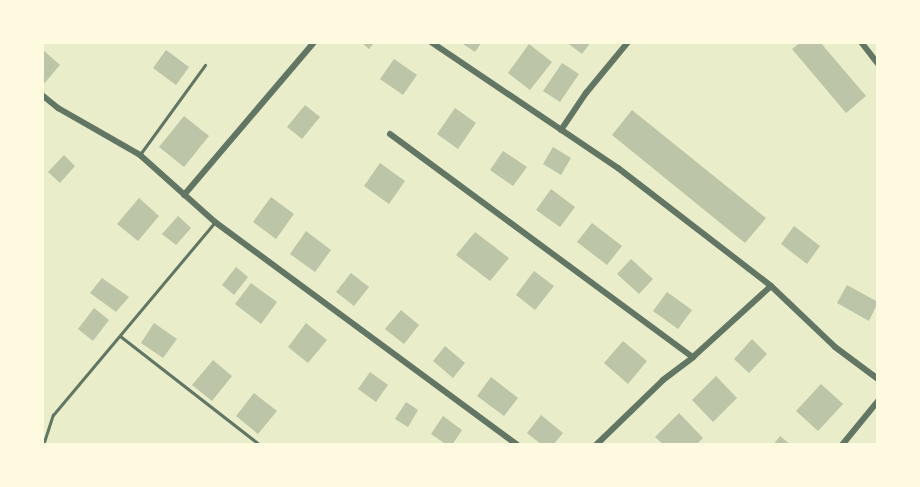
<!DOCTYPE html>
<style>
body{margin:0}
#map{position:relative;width:920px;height:487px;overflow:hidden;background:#e9edc9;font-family:Inter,sans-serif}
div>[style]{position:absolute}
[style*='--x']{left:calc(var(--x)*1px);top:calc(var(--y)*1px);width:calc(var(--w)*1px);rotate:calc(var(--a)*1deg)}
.building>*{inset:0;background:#bcc5a7}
.service>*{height:3px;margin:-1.5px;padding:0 1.5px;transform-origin:1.5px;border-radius:1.5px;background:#617663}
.minor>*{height:6px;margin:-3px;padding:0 3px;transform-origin:3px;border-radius:3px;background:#617663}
span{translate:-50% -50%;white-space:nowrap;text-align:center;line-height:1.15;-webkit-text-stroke:4.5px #fefae0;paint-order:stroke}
.frame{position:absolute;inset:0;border:44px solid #fefae0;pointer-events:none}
</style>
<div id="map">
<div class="building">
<div style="clip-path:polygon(361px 42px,375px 42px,369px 49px)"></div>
<div style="clip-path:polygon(460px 42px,482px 42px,475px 52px)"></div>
<div style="clip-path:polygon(566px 42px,591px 42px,582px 54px)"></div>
<div style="clip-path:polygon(801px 42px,820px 42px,866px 96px,846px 113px,792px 49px)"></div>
<div style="clip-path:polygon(529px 44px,552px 62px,530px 90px,508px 73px)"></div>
<div style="clip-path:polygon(42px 49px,60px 65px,42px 86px)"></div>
<div style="clip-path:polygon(166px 50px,189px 67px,176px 85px,153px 68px)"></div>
<div style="clip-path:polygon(394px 59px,417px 75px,403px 95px,380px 79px)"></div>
<div style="clip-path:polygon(562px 63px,579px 74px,560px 102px,543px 91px)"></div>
<div style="clip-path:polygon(305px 105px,320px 117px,302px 139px,287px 127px)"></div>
<div style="clip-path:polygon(455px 108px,476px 123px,458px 149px,437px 134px)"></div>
<div style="clip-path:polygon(632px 110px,766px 218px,745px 243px,612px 135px)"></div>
<div style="clip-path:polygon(184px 116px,209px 136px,184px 167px,159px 147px)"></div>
<div style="clip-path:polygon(553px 147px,571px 158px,561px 175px,543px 164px)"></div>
<div style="clip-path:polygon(503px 151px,527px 167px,513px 186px,490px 170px)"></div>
<div style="clip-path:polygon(64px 155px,75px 166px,60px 183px,48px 172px)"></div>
<div style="clip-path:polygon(380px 163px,405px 181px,389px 204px,364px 186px)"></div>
<div style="clip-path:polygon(551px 189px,575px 207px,560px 227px,536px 210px)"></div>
<div style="clip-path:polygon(271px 197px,294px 214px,276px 239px,253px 222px)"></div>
<div style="clip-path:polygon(139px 198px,159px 216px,138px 241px,117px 224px)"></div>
<div style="clip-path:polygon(178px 216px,191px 228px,176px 245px,162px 234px)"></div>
<div style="clip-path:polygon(592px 223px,622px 246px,607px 265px,577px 242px)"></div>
<div style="clip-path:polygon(794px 226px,820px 246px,807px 264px,781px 244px)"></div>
<div style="clip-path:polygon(306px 231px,331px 250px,315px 272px,290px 254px)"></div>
<div style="clip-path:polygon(475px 232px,509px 258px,490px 281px,456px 255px)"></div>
<div style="clip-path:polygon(631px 259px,653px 279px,639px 294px,617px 274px)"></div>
<div style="clip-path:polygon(236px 267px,248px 277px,234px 295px,222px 285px)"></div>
<div style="clip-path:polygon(534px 271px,554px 286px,535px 310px,516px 295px)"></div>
<div style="clip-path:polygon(351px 273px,369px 287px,354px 306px,336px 292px)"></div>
<div style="clip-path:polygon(102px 278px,129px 297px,116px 312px,90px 293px)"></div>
<div style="clip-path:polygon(251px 283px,277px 302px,261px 324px,235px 304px)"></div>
<div style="clip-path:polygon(847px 285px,878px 302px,869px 321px,837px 303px)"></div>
<div style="clip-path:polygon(667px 292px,692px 310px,678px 329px,653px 311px)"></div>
<div style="clip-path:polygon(94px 308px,109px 320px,93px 341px,78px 329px)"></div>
<div style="clip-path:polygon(401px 310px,419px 325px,404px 344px,385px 329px)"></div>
<div style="clip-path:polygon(154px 323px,177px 339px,163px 358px,141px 343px)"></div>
<div style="clip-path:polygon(306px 323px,327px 340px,308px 363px,288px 347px)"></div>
<div style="clip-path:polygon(752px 339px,767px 354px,749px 373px,734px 359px)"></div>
<div style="clip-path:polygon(623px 341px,647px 361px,628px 384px,604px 363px)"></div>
<div style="clip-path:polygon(445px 346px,465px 363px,453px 378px,433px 361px)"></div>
<div style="clip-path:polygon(213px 360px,232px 376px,212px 401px,192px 385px)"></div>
<div style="clip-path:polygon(370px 372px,388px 385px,376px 402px,358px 389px)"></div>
<div style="clip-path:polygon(716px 376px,737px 398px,713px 422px,692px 400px)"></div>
<div style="clip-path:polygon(491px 377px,518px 398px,504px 416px,477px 396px)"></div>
<div style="clip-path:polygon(821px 384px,843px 404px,818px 431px,796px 411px)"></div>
<div style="clip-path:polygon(254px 393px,277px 411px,258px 434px,236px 416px)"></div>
<div style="clip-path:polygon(406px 402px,418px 410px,408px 427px,395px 419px)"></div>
<div style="clip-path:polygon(679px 413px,703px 438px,696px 445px,664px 445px,655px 437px)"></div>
<div style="clip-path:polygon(541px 415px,563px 433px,553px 445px,542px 445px,527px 433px)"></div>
<div style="clip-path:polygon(443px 416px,462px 430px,452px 445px,447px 445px,431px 434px)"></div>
<div style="clip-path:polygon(780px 436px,791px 445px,773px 445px)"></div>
</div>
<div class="service">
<div style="--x:141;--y:153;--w:109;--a:-54"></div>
<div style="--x:120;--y:336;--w:177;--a:37.9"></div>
<div style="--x:43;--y:445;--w:32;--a:-72"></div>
<div style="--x:53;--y:415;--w:252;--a:-50"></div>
</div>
<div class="minor">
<div style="--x:431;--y:42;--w:225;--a:34"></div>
<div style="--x:618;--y:168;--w:193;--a:37.6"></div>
<div style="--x:771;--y:286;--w:88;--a:43.6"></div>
<div style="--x:835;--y:347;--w:54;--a:36.7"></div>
<div style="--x:861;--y:42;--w:28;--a:52"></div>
<div style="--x:42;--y:95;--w:21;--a:39"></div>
<div style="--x:58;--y:108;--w:95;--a:29.8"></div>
<div style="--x:140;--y:155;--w:101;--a:41.8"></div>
<div style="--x:215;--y:222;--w:375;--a:36.4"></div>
<div style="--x:561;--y:130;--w:45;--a:-56"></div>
<div style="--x:586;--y:93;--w:66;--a:-50.5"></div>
<div style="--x:390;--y:134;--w:376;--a:36.4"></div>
<div style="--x:184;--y:195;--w:201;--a:-49.6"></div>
<div style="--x:596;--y:445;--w:93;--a:-44.1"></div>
<div style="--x:663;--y:380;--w:38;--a:-37"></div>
<div style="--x:693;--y:357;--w:105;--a:-42.3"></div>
<div style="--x:842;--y:445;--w:57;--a:-50.7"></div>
</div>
<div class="frame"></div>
</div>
